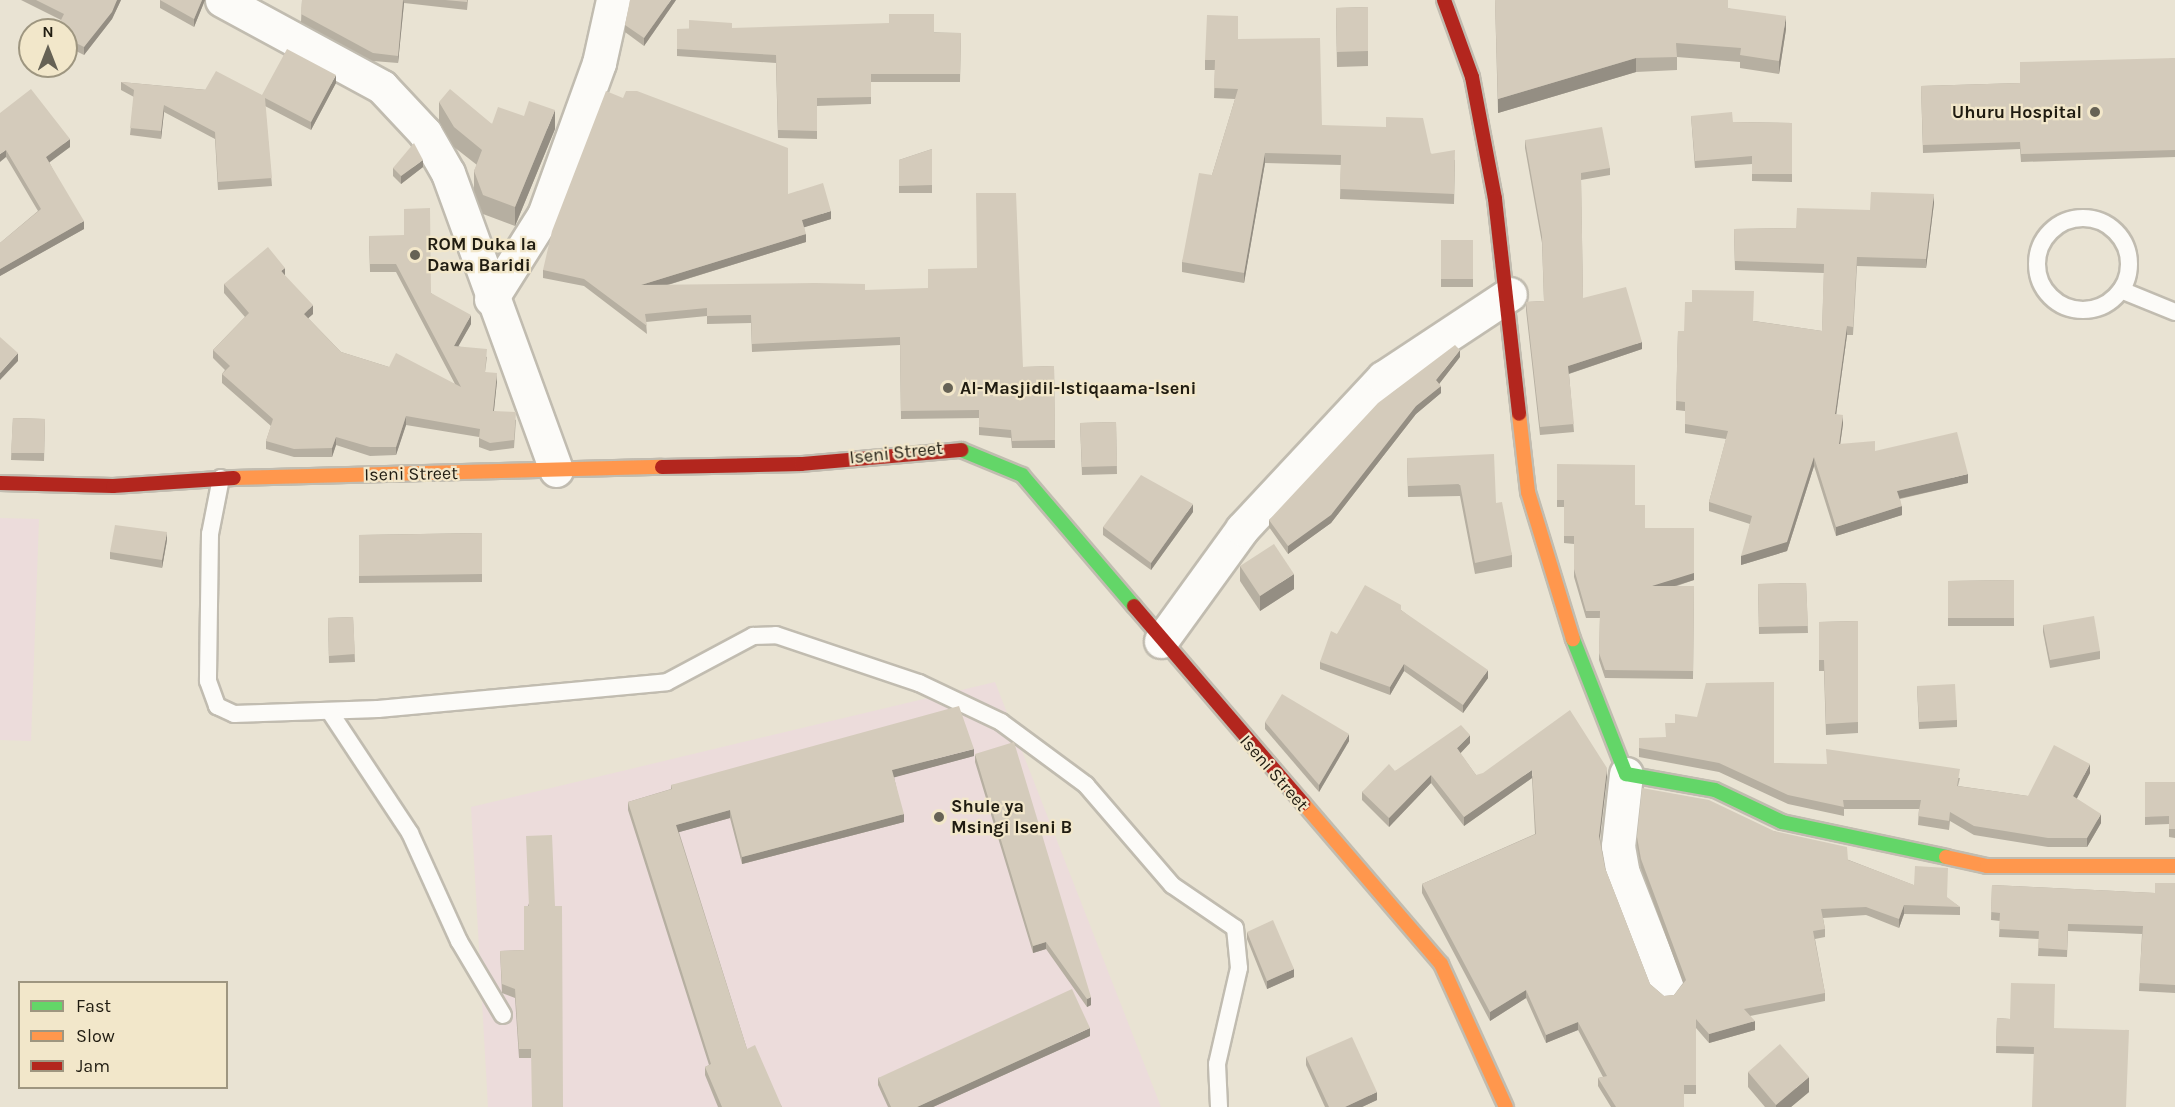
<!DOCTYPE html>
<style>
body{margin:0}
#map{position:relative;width:2175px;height:1107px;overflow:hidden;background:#e9e3d3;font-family:Karla,sans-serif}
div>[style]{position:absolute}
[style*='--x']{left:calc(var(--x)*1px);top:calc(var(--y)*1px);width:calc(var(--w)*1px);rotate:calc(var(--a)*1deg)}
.education>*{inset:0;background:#ecdcdb}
.roads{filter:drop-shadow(2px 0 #c1bcb0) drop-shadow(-2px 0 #c1bcb0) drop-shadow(0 2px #c1bcb0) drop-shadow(0 -2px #c1bcb0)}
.lane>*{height:16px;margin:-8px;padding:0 8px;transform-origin:8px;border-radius:8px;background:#fcfbf8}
.lane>.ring{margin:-8px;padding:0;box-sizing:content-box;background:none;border:16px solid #fcfbf8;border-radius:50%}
.street>*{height:33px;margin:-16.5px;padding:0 16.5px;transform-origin:16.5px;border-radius:16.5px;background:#fcfbf8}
.fast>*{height:14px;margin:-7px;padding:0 7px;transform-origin:7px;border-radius:7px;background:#63d668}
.slow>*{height:14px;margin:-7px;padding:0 7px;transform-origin:7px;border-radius:7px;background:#ff974d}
.jam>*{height:14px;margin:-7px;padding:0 7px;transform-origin:7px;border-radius:7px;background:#b3261e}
.wall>*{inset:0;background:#b6afa1}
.shaded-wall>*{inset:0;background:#948e83}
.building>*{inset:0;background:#d4cbbb}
.dots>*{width:16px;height:16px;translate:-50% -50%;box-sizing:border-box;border:3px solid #f2e7ca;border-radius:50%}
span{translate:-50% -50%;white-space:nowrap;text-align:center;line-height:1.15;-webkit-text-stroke:4.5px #f2e7ca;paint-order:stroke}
.poi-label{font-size:18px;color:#201c11;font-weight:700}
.right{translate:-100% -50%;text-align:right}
.left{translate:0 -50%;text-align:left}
.street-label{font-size:18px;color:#201c11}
.legend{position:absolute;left:18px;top:981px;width:210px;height:108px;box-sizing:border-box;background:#f2e7ca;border:2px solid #9e9680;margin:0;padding:8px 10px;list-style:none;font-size:18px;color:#201c11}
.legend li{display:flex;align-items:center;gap:12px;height:30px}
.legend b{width:30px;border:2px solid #9e9680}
.north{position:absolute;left:18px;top:18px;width:60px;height:60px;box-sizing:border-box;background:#f2e7ca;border:2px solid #9e9680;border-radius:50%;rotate:0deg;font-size:16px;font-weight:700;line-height:24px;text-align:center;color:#201c11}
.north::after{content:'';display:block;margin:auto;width:21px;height:27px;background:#666255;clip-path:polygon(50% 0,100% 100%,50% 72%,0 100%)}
</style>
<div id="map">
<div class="education">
<div style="clip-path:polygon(0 518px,39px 519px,31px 741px,0 740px)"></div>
<div style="clip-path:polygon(995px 682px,1161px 1107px,488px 1107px,471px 807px)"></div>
</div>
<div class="roads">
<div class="lane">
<div class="ring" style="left:2037px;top:218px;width:76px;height:76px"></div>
<div style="--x:2121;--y:290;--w:58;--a:22.2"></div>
<div style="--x:221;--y:478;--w:57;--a:101.1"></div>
<div style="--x:210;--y:534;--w:147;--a:90.8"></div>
<div style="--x:208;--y:681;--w:27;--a:70"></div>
<div style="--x:217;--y:706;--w:19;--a:25"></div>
<div style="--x:234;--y:714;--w:144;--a:-2"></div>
<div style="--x:378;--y:709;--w:290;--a:-5.3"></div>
<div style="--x:667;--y:682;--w:98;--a:-28.1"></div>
<div style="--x:753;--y:636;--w:23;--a:-2"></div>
<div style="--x:776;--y:635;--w:151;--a:18.6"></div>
<div style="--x:919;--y:683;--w:91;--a:25.4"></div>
<div style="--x:1001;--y:722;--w:106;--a:36.5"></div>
<div style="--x:1086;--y:785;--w:132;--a:49.3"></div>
<div style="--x:1172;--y:885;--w:76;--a:34.3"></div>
<div style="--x:1235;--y:928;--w:40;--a:84.3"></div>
<div style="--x:1239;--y:968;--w:98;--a:102.9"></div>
<div style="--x:1217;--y:1064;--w:43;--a:87.3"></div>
<div style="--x:330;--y:712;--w:145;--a:56.5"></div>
<div style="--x:410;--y:833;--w:119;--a:65.6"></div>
<div style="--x:459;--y:941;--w:86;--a:59.3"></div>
</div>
<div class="street">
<div style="--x:222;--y:0;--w:182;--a:28.5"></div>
<div style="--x:382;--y:87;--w:63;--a:46.9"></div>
<div style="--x:425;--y:133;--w:46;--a:60.1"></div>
<div style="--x:448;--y:173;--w:316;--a:70"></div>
<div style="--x:491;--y:299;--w:99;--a:-57.8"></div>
<div style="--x:544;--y:215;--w:162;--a:-70.1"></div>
<div style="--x:599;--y:63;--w:65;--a:-77.5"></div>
<div style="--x:1161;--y:641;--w:138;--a:-54.1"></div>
<div style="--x:1242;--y:529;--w:207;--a:-47"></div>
<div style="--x:1383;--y:378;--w:152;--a:-33.5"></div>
<div style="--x:1626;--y:774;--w:72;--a:96.3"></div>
<div style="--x:1618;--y:846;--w:27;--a:80"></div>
<div style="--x:1623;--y:873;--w:121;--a:68.7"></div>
</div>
<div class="fast">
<div style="--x:961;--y:450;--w:66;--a:22.3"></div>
<div style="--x:1022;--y:475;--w:172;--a:49.5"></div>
<div style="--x:1573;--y:639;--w:145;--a:68.6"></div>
<div style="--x:1626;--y:774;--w:90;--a:10.2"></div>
<div style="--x:1715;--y:790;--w:74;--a:25.5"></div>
<div style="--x:1782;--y:822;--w:168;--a:12"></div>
</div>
<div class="slow">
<div style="--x:1519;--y:414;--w:79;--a:83.4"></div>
<div style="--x:1528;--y:492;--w:154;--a:73"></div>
<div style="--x:234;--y:478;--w:428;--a:-1.5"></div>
<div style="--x:1303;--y:803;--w:212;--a:49.4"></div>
<div style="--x:1441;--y:964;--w:157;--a:65.6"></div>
<div style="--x:1946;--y:857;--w:42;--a:12.4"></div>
<div style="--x:1987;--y:866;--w:188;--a:0"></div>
</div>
<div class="jam">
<div style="--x:1444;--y:0;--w:82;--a:70"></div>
<div style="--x:1472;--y:77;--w:124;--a:79.3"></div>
<div style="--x:1495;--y:199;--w:216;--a:83.6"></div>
<div style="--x:662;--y:467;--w:139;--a:-1.2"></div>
<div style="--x:801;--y:464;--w:161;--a:-5"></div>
<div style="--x:0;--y:483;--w:113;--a:1.5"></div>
<div style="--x:113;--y:486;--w:121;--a:-3.8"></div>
<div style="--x:1134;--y:606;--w:260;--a:49.4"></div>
</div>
</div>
<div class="wall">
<div style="clip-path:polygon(21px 0,121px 0,112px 19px,84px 55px,66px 46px,66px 30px,61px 20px)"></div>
<div style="clip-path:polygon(160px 0,205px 0,194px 27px,160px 8px)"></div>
<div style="clip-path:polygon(302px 0,468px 0,467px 10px,404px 3px,398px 63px,373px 61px,301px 22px)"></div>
<div style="clip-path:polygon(676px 0,644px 46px,625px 32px,625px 25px)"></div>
<div style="clip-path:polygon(1495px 0,1728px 8px,1786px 29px,1779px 74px,1740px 68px,1740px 62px,1677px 57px,1677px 70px,1636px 72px,1498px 113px)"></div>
<div style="clip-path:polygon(1368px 7px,1368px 66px,1337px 67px,1336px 8px)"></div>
<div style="clip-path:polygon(732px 28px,961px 33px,960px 82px,871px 82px,871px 104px,817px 106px,817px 139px,778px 138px,776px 63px,677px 56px,677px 29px)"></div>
<div style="clip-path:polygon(1238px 39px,1322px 125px,1455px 160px,1454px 204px,1340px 199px,1341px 165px,1265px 163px,1244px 283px,1182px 272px,1182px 262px,1212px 175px,1235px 99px,1214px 98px,1215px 70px,1205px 70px,1205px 60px)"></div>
<div style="clip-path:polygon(2175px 58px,2175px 157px,2021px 162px,2020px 149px,1923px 153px,1921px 86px,2020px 83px)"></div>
<div style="clip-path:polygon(121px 82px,262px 95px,336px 83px,311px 130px,265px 106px,272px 186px,218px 190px,215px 139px,164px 112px,161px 139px,130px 135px,134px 97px,121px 90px)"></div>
<div style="clip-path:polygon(439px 102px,492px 124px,555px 129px,515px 226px,483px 214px,474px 190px,474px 171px,477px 165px,454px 147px,439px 121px)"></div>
<div style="clip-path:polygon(0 113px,70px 147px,49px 162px,84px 229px,0 276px,0 243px,38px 211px,6px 157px)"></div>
<div style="clip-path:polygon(1691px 116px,1733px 122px,1792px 123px,1792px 182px,1752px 181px,1752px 164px,1695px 168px)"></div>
<div style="clip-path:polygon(1525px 140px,1610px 168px,1610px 175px,1581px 180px,1583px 298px,1642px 349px,1569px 374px,1574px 432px,1540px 435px,1526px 310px,1526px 302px,1544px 301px,1542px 243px,1525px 148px)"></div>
<div style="clip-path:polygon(932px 149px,932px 193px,899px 193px,899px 160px)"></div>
<div style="clip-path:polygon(423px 167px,401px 184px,393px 176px,393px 168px)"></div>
<div style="clip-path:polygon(788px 194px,831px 219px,804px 227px,806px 242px,668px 285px,865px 290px,1023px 367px,1054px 366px,1055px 448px,1012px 448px,1011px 438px,979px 435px,979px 418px,901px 419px,900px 345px,752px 352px,751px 323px,707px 324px,707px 316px,646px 322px,647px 334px,584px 286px,543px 278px,543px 270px)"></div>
<div style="clip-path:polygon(1934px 203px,1926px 268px,1857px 266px,1853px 335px,1847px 335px,1836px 415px,1843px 424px,1840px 444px,1875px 451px,1968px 483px,1900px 499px,1902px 515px,1836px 536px,1814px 466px,1787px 551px,1741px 565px,1750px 524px,1709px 511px,1709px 502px,1726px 439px,1685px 433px,1685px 411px,1676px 410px,1678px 331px,1684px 331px,1754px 321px,1822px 331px,1824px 273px,1735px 270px,1734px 229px,1796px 228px,1870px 210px)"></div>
<div style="clip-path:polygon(369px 236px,431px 293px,471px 324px,458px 346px,487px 357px,485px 372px,497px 381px,494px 411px,516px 420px,514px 448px,490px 451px,479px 447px,479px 437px,406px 425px,396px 455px,370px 456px,336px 445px,332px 457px,294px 457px,266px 449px,266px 441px,271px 426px,222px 383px,222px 374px,225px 370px,213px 358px,213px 350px,245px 317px,224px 293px,224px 284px,285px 276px,313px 314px,308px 318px,341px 352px,389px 367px,455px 384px,396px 272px,370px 272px)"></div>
<div style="clip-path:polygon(1441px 240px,1473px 240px,1473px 287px,1441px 287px)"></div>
<div style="clip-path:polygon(1460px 357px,1439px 384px,1441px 393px,1416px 414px,1331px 523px,1288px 554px,1269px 527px,1269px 520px)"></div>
<div style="clip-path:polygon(13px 418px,45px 419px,44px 461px,11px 460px)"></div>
<div style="clip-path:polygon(1116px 422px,1117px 474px,1082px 475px,1080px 423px)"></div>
<div style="clip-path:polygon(1407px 458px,1496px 503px,1512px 555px,1512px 567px,1475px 574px,1460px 496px,1408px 497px)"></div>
<div style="clip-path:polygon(1557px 464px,1635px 505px,1645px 528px,1694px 580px,1677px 586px,1694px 586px,1693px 679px,1605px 678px,1599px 660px,1600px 618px,1586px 618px,1574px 577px,1574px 544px,1564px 543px,1564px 507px,1557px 507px)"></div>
<div style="clip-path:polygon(1193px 512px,1151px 570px,1103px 535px,1103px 527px)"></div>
<div style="clip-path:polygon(482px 533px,482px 582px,359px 583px,359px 535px)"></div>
<div style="clip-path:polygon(167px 540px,162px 568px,110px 559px,110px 552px)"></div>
<div style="clip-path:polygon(1240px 566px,1294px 589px,1260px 611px,1240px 581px)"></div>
<div style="clip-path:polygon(2014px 580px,2014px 626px,1948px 626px,1948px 581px)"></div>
<div style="clip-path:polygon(1806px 583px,1808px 633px,1759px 634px,1758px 584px)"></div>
<div style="clip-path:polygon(1401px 610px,1488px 678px,1463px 713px,1404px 671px,1390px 695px,1320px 669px,1320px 662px,1337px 634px)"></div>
<div style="clip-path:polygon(353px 617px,355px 662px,329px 663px,328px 618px)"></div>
<div style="clip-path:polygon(1858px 621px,1858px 733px,1826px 735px,1824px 671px,1819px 671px,1819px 622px)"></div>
<div style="clip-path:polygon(2043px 625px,2100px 651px,2100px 659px,2050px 668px,2043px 632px)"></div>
<div style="clip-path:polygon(1917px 686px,1957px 720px,1957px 727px,1919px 729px)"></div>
<div style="clip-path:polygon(1265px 722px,1349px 741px,1319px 792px,1265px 729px)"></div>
<div style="clip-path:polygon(1639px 738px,1774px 763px,1960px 778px,1958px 786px,2028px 796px,2090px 773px,2076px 799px,2101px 823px,2087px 847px,2048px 847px,1974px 835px,1950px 821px,1949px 830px,1918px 825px,1919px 809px,1844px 809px,1844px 816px,1788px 804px,1719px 772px,1639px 757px)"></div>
<div style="clip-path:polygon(1470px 743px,1460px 753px,1476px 775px,1607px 777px,1600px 839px,1605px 868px,1650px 984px,1664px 996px,1674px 995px,1683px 983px,1641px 868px,1637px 845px,1637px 837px,1774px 831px,1947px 898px,1960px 907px,1960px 915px,1904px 914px,1899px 928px,1866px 915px,1823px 918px,1825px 929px,1825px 937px,1815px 939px,1825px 993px,1825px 1001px,1750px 1016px,1755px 1030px,1709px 1043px,1696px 1028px,1696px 1094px,1684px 1094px,1684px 1107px,1611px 1107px,1598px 1086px,1598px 1078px,1603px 1077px,1578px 1030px,1546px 1043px,1526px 998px,1490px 1021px,1422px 893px,1422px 884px,1535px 834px,1532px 778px,1464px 826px,1431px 783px,1389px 827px,1362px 800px,1362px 792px,1395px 771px)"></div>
<div style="clip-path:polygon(975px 754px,1091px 1005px,1087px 1007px,1046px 949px,1033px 953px,975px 762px)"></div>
<div style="clip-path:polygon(974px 756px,894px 777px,904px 822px,742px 864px,730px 818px,679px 832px,747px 1049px,782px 1107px,718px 1107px,705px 1075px,705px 1067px,709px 1065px,628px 810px,628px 802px,671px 789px,671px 785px)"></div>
<div style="clip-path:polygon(2145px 782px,2175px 782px,2175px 838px,2169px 837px,2169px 824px,2145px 825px)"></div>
<div style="clip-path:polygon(552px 835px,531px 1058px,519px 1058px,515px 998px,502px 993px,500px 951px,524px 950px,528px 906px)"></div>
<div style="clip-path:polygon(2175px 883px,2175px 993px,2139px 991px,2142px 934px,2068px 931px,2067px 957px,2038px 956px,2039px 939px,1999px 937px,2000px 921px,1991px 920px,1992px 885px,2155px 893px)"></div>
<div style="clip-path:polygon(1247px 932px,1294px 977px,1267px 989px,1247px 939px)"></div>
<div style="clip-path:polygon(2055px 984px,2034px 1054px,1996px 1053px,1997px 1018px,2010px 1019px)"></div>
<div style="clip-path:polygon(1090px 1036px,933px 1107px,888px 1107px,878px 1085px,878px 1078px)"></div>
<div style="clip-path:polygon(1306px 1057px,1377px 1100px,1362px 1107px,1325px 1107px,1306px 1065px)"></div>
<div style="clip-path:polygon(1748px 1072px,1809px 1092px,1791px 1107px,1765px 1107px,1748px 1087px)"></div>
</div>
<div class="shaded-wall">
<div style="clip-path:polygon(117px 0,121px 0,112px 19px,84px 55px,84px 47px)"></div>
<div style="clip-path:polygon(202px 0,205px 0,194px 27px,194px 19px)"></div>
<div style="clip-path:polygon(403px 0,404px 3px,398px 63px,398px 56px)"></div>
<div style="clip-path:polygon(671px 0,676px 0,644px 46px,644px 38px)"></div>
<div style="clip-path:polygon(1786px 16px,1786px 29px,1779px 74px,1779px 61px)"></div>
<div style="clip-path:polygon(1636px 58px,1636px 72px,1498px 113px,1498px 99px)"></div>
<div style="clip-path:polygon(336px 75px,336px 83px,311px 130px,311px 122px)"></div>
<div style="clip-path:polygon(164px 105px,164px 112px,161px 139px,161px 131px)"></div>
<div style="clip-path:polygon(555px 110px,555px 129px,515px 226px,515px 207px)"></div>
<div style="clip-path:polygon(70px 139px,70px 147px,46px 165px,46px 157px)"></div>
<div style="clip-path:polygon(6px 150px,6px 157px,0 162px,0 154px)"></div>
<div style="clip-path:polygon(1265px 153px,1265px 163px,1244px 283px,1244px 273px)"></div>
<div style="clip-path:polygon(423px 160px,423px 167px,401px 184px,401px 176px)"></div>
<div style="clip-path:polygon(1934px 194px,1934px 203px,1926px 268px,1926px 259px)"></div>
<div style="clip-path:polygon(831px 211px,831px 219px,802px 228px,802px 220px)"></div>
<div style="clip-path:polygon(84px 221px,84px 229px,0 276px,0 269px)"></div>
<div style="clip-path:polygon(806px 234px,806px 242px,641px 293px,641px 285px)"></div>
<div style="clip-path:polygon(285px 268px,285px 276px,281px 271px)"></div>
<div style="clip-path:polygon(313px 305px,313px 314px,304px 322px,304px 314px)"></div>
<div style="clip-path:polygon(471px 315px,471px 324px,454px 354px,454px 346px)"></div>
<div style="clip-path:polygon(1847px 326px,1847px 335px,1835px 423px,1835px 414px)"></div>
<div style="clip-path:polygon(1642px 342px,1642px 349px,1568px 374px,1568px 366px)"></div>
<div style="clip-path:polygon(1460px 350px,1460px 357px,1436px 388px,1436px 380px)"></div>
<div style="clip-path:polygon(18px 353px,18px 361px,0 380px,0 373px)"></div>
<div style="clip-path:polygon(497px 373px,497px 381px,493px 419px,493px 411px)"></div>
<div style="clip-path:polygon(1441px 386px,1441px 393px,1416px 414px,1331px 523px,1288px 554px,1288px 546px,1416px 406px)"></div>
<div style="clip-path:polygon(1843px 415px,1843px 424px,1839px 453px,1839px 444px)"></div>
<div style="clip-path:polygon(406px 416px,406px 425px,396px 455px,396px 447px)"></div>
<div style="clip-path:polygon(336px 437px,336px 445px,332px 457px,332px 448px)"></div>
<div style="clip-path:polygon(1814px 457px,1814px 466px,1787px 551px,1741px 565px,1741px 556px)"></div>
<div style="clip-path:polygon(1968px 474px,1968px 483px,1897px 499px,1897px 491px)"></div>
<div style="clip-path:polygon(1193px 504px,1193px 512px,1151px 570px,1151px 563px)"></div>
<div style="clip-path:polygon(1902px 506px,1902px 515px,1836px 536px,1836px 527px)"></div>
<div style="clip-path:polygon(1694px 528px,1694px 580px,1652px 593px,1652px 586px)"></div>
<div style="clip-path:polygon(167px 532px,167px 540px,162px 568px,162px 560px)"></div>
<div style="clip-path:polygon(1294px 574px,1294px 589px,1260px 611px,1260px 596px)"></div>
<div style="clip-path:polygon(1404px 664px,1404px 671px,1390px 695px,1390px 687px)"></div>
<div style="clip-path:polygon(1488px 670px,1488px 678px,1463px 713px,1463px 705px)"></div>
<div style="clip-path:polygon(1349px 734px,1349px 741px,1319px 792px,1319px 785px)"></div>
<div style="clip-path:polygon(1470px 735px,1470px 743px,1457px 757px,1457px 748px)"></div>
<div style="clip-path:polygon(974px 749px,974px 756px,892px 778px,892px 770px)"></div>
<div style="clip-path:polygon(2090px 764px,2090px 773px,2073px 806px,2073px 796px)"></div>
<div style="clip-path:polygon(1607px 768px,1607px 777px,1599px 844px,1599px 836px)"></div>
<div style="clip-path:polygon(1532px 770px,1532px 778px,1464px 826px,1464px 817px)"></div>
<div style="clip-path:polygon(1431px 775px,1431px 783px,1389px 827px,1389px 818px)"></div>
<div style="clip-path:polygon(730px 810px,730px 818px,676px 833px,676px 825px)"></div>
<div style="clip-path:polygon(904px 814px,904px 822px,742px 864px,742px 857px)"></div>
<div style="clip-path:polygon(2101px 814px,2101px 823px,2087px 847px,2087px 838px)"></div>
<div style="clip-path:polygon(1904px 905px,1904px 914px,1899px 928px,1899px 919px)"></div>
<div style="clip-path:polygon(1046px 942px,1046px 949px,1033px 953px,1033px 946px)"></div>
<div style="clip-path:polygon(1294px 969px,1294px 977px,1267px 989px,1267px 981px)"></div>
<div style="clip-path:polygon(1526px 990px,1526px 998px,1490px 1021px,1490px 1012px)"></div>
<div style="clip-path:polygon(1091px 997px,1091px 1005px,1087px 1007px,1087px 999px)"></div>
<div style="clip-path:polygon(1755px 1021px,1755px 1030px,1709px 1043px,1709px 1034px)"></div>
<div style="clip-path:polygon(1578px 1022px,1578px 1030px,1546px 1043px,1546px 1035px)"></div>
<div style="clip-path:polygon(1090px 1028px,1090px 1036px,933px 1107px,917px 1107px)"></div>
<div style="clip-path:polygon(1809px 1077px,1809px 1092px,1791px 1107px,1776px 1107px,1776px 1105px)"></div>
<div style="clip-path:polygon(1377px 1092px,1377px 1100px,1362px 1107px,1345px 1107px)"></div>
</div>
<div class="building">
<div style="clip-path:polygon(36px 0,117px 0,112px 12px,84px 47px,66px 38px,66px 30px,56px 30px,64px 14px)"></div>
<div style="clip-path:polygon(160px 0,202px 0,194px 19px)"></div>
<div style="clip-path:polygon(302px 0,403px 0,398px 56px,373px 53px,301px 14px)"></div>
<div style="clip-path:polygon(445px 0,467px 0,467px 2px)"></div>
<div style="clip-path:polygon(630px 0,671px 0,644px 38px,625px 25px)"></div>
<div style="clip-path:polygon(1495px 0,1728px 0,1728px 8px,1786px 16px,1779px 61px,1740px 55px,1741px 48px,1676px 43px,1677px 57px,1636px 58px,1498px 99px)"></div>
<div style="clip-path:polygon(1368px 7px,1368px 51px,1337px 52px,1336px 8px)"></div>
<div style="clip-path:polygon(889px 14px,934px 14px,934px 33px,961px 33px,960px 74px,871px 74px,871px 97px,817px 98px,817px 131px,778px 130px,776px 55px,677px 49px,677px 29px,689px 29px,689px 20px,732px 23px,732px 28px,889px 23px)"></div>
<div style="clip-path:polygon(1207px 15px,1238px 16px,1238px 39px,1320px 38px,1322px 125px,1386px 127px,1386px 117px,1423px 118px,1431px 154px,1455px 150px,1454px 194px,1340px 189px,1341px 155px,1265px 153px,1244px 273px,1182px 262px,1199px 173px,1212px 175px,1238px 89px,1214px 88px,1215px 60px,1205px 60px)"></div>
<div style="clip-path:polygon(287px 49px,336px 75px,311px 122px,265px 98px,272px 178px,218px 182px,215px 132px,164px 105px,161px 131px,130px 128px,134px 90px,121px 82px,205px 90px,216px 71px,262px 95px)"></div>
<div style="clip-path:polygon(2175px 58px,2175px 150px,2021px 154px,2020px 142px,1923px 145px,1921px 86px,2020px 83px,2020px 62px)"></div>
<div style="clip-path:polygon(31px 89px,70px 139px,46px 157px,84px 221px,0 269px,0 243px,41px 209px,6px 150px,0 154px,0 113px)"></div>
<div style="clip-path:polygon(450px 89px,492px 124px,498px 107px,524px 116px,529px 101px,555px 110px,515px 207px,483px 195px,474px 171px,482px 150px,454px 127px,439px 102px)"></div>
<div style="clip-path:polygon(606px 91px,623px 98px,626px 91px,637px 91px,788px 148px,788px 194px,823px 183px,831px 211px,802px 220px,806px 234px,641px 285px,815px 283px,865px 284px,865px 290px,928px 288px,928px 269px,977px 268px,976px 193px,1016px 193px,1023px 367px,1054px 366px,1055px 440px,1012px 441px,1011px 430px,979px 427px,979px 410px,901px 411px,900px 337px,752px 344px,751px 315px,707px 316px,707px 308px,645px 314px,647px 326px,584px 279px,543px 270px,552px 231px)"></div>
<div style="clip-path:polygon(1732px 112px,1733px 122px,1792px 123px,1792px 174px,1752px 174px,1752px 156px,1695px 161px,1691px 116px)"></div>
<div style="clip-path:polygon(1602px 127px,1610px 168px,1581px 173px,1583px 298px,1626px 287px,1642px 342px,1568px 366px,1574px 424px,1540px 427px,1526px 302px,1544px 301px,1542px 236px,1525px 140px)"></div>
<div style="clip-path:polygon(414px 143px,423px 160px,401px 176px,393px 168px)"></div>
<div style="clip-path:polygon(932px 149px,932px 185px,899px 186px,899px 160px)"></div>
<div style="clip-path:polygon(1871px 192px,1934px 194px,1926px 259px,1857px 257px,1853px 327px,1847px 326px,1835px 414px,1843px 415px,1839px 444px,1875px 441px,1875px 451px,1957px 432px,1968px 474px,1897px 491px,1902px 506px,1836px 527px,1814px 457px,1787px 542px,1741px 556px,1752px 516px,1709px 502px,1728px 431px,1685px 424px,1685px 402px,1676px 401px,1678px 331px,1684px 331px,1685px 302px,1692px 302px,1692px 290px,1754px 291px,1753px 321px,1822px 331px,1824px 264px,1735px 261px,1734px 229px,1796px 228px,1797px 208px,1870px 210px)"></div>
<div style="clip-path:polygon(430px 208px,431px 293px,471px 315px,454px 346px,487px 349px,485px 372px,497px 373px,493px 411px,516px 412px,514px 440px,490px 443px,479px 438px,480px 429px,406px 416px,396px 447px,370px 447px,336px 437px,332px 448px,294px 449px,266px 441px,273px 419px,222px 374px,230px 366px,213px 350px,249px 313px,224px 284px,268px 247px,285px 268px,281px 271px,313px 305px,304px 314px,341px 352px,389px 367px,396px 353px,461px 387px,396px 264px,370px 264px,369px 236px,404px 235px,404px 209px)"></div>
<div style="clip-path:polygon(1441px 240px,1473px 240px,1473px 279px,1441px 279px)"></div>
<div style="clip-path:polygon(0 337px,18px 353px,0 373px)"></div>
<div style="clip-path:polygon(1455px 345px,1460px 350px,1436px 380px,1441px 386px,1416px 406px,1331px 515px,1288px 546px,1269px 520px,1378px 403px)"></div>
<div style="clip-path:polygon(13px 418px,45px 419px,44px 453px,11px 453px)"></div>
<div style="clip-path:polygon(1116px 422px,1117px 466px,1082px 467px,1080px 423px)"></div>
<div style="clip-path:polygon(1494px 454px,1496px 503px,1502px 502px,1512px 555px,1475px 563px,1460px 484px,1408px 486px,1407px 458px)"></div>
<div style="clip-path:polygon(1557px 464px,1635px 465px,1635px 505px,1645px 505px,1645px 528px,1694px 528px,1694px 573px,1652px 586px,1694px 586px,1693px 671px,1605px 670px,1599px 653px,1600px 611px,1586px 611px,1574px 569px,1574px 536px,1564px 536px,1564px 500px,1557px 500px)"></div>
<div style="clip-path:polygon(1141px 475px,1193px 504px,1151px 563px,1103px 527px)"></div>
<div style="clip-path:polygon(115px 525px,167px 532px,162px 560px,110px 552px)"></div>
<div style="clip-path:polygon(482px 533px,482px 574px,359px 576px,359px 535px)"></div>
<div style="clip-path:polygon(1274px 544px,1294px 574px,1260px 596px,1240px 566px)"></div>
<div style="clip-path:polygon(2014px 580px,2014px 618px,1948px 618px,1948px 581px)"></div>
<div style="clip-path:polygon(1806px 583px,1808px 626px,1759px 627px,1758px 584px)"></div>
<div style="clip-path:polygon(1365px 585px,1401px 605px,1401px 610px,1488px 670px,1463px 705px,1404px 664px,1390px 687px,1320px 662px,1331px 631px,1337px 634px)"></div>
<div style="clip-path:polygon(2094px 616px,2100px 651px,2050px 660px,2043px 625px)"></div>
<div style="clip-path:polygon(353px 617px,355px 654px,329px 656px,328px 618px)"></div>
<div style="clip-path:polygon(1858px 621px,1858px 722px,1826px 724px,1824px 660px,1819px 660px,1819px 622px)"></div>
<div style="clip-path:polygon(1774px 682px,1774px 763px,1827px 764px,1826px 749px,1960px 769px,1957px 786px,2028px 796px,2054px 745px,2090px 764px,2073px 796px,2101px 814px,2087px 838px,2048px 838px,1974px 826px,1950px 812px,1949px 821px,1918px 816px,1921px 800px,1843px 800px,1844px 807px,1788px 795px,1719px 763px,1639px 748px,1639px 738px,1666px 737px,1665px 723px,1675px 723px,1675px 714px,1697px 717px,1706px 683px)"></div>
<div style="clip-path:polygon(1955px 684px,1957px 720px,1919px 722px,1917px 686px)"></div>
<div style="clip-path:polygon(1282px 694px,1349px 734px,1319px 785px,1265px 722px)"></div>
<div style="clip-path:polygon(959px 706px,974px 749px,892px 770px,904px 814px,742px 857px,730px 810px,676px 825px,747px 1049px,755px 1045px,782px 1107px,722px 1107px,705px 1067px,711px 1064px,628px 802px,672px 789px,671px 785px)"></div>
<div style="clip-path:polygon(1570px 710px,1607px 768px,1599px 836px,1605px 868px,1650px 984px,1664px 996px,1674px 995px,1686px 980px,1641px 859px,1637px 837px,1642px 788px,1709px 800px,1774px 831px,1847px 847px,1848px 860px,1914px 885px,1915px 866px,1948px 868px,1947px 897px,1960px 907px,1904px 905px,1899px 919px,1866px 907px,1821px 909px,1825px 929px,1813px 931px,1825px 993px,1744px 1009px,1755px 1021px,1709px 1034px,1696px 1019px,1696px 1085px,1684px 1085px,1684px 1107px,1616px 1107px,1598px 1078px,1607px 1076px,1578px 1022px,1546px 1035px,1526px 990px,1490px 1012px,1422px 884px,1536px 834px,1532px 770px,1464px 817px,1431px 775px,1389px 818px,1362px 792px,1389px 764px,1395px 771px,1461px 725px,1470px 735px,1457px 748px,1476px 775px,1483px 773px)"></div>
<div style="clip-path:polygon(1014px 742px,1091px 997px,1087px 999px,1046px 942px,1033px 946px,975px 754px)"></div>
<div style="clip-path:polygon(2145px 782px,2175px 782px,2175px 829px,2169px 829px,2169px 816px,2145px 817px)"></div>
<div style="clip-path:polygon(552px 835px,555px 906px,562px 906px,563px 1107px,532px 1107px,531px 1049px,519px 1049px,515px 989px,502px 984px,500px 951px,524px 950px,524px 906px,529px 906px,526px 836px)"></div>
<div style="clip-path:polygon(2155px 883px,2175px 883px,2175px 985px,2139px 983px,2143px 926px,2068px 924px,2067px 950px,2038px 948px,2039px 931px,1999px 929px,2000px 913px,1991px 912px,1992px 885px,2155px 893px)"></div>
<div style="clip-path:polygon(1273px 920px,1294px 969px,1267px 981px,1247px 932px)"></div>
<div style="clip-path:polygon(2011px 983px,2055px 984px,2054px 1028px,2129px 1030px,2126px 1107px,2032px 1107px,2034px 1047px,1996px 1046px,1997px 1018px,2010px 1019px)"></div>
<div style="clip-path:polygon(1072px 989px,1090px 1028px,917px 1107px,891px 1107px,878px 1078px)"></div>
<div style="clip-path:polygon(1352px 1037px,1377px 1092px,1345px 1107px,1329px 1107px,1306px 1057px)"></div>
<div style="clip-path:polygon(1780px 1044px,1809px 1077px,1776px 1105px,1748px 1072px)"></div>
</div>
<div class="dots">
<div style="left:2095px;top:112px;background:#666255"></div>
<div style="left:415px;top:255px;background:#666255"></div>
<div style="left:948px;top:388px;background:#666255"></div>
<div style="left:939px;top:817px;background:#666255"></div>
</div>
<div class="poi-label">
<span class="right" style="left:2082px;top:112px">Uhuru Hospital</span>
<span class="left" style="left:427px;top:255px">ROM Duka la<br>Dawa Baridi</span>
<span class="left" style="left:960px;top:388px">Al-Masjidil-Istiqaama-Iseni</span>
<span class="left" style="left:951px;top:817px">Shule ya<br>Msingi Iseni B</span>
</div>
<div class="street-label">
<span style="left:896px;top:453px;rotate:-6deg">Iseni Street</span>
<span style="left:411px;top:474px;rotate:-1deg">Iseni Street</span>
<span style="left:1274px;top:773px;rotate:49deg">Iseni Street</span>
</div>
<ul class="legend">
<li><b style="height:8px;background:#63d668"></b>Fast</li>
<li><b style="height:8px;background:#ff974d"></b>Slow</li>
<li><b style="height:8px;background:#b3261e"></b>Jam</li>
</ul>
<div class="north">N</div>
</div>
